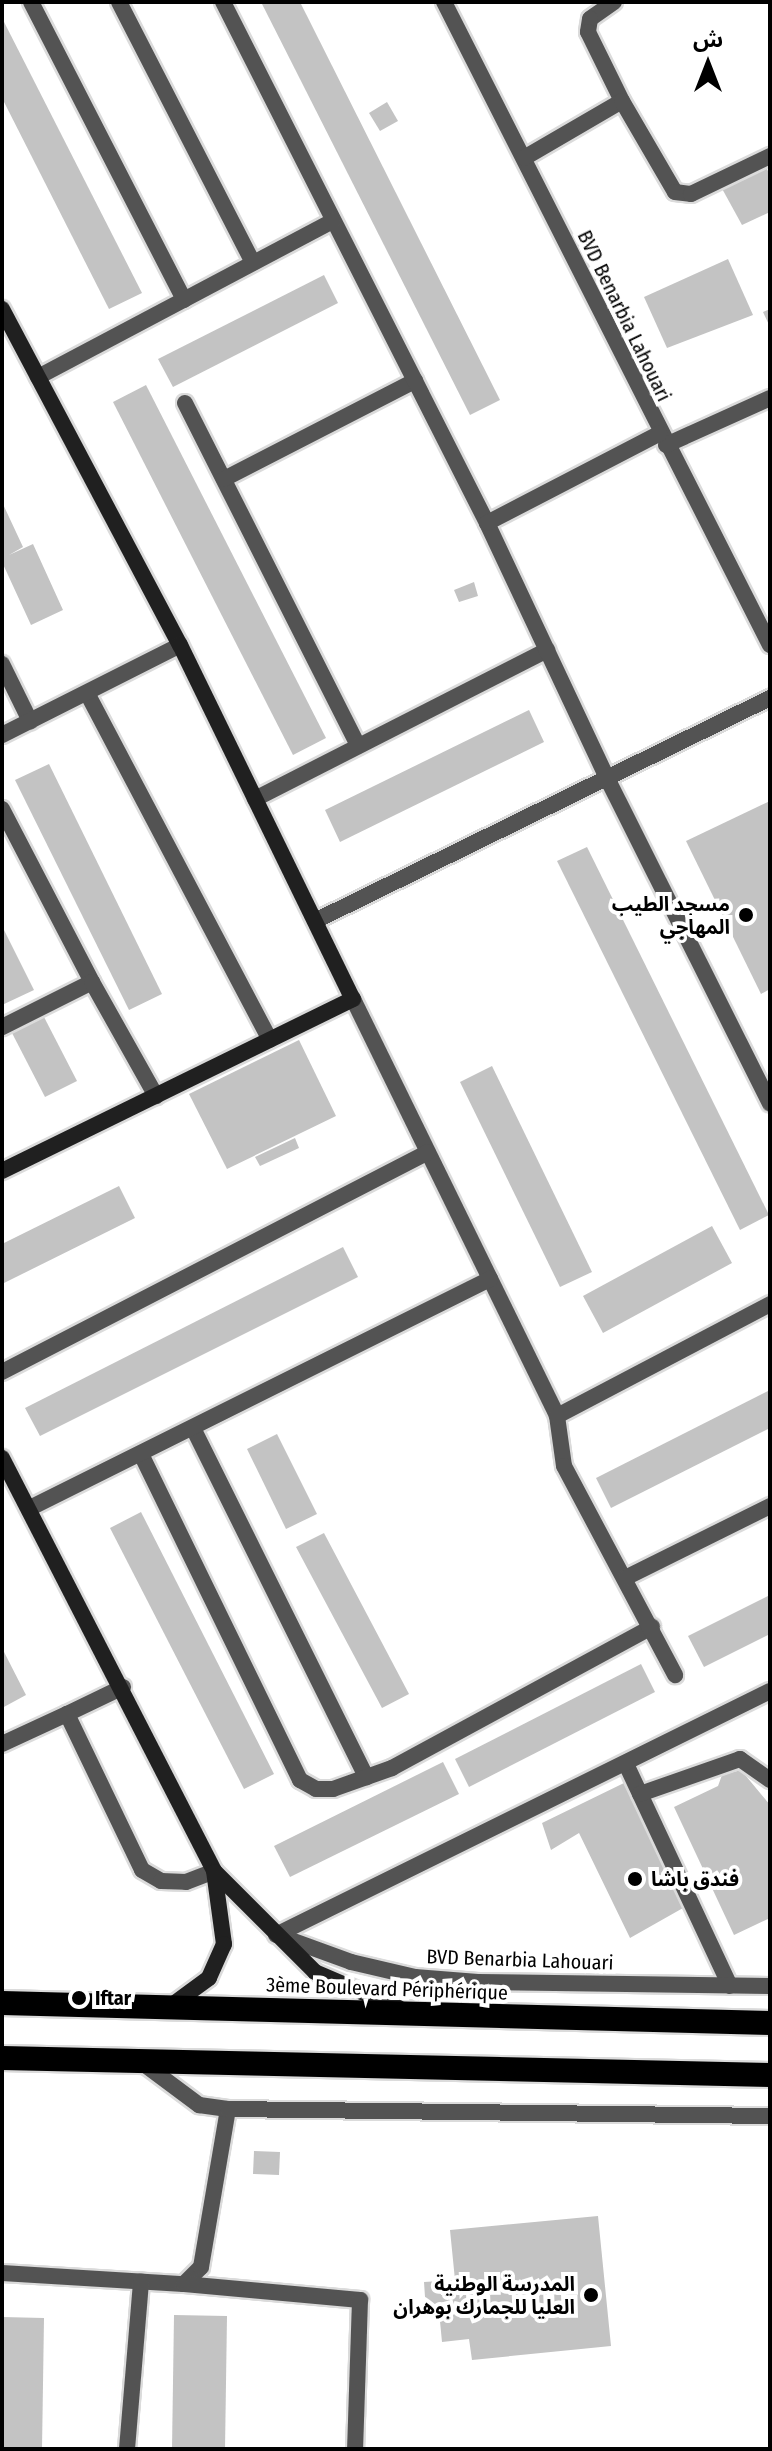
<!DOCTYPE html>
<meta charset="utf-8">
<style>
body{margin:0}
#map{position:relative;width:772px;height:2451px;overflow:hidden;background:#fff;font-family:"Fira Sans Condensed","Noto Sans Arabic",sans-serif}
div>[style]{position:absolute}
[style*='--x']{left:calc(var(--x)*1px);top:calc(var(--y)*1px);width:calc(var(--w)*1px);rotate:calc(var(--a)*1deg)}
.building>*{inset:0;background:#c3c3c3}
.roads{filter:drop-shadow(2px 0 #dbdbdb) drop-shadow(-2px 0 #dbdbdb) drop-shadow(0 2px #dbdbdb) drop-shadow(0 -2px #dbdbdb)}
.lane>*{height:16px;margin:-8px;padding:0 8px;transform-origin:8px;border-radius:8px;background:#535353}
.street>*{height:16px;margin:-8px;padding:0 8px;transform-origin:8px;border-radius:8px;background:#535353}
.secondary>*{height:16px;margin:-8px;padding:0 8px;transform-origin:8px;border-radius:8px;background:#202020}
.highway>*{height:24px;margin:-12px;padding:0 12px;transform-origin:12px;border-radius:12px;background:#000}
.dots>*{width:22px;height:22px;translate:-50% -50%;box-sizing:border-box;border:4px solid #fff;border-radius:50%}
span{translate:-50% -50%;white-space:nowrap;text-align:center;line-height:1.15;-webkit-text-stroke:8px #fff;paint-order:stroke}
.street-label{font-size:20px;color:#000}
.poi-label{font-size:20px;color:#000;font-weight:700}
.right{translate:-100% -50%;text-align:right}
.left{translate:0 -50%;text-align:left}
.frame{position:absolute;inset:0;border:4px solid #000;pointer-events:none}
.north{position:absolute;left:668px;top:24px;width:80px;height:80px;-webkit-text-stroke:6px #fff;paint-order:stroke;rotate:0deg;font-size:22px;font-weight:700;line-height:32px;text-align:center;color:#000}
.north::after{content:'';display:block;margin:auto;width:28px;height:36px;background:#000;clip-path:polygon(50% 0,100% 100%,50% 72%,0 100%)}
</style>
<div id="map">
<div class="building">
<div style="clip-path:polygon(261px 2px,300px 2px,500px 400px,470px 415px)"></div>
<div style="clip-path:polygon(2px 18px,142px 293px,109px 309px,2px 98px)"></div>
<div style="clip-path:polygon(387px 102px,398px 121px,380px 131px,369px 113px)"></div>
<div style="clip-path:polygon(759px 153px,770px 175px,770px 212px,742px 225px,714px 174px)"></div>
<div style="clip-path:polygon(728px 259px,753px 315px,667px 348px,644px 297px)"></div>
<div style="clip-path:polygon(324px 275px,338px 303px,173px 387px,158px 359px)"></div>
<div style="clip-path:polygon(770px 309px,770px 327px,763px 312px)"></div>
<div style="clip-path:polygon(146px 385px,326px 738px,293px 755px,113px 402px)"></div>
<div style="clip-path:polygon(2px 502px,23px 547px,9px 555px,33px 544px,63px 610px,31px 625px,2px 562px)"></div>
<div style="clip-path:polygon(474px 582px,478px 596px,459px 602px,454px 590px)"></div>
<div style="clip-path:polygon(529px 710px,544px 742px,340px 842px,325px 810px)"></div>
<div style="clip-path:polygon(49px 764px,162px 994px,129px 1010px,15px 780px)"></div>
<div style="clip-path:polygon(770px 801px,770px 989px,761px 994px,686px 841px)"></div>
<div style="clip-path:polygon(587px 847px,769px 1215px,740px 1230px,557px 861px)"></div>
<div style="clip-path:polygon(2px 926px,34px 990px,2px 1005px)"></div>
<div style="clip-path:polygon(44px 1017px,77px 1081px,45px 1097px,12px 1033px)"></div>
<div style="clip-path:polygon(299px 1040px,336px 1116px,227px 1169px,189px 1094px)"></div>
<div style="clip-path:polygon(492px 1066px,592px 1272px,560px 1287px,460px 1082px)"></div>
<div style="clip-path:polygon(295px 1138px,299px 1148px,260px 1166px,255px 1157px)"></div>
<div style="clip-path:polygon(119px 1186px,135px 1218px,2px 1284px,2px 1244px)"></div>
<div style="clip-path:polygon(712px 1226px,732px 1263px,603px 1333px,583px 1296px)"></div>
<div style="clip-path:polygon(343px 1247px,358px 1277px,40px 1436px,25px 1408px)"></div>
<div style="clip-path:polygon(770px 1390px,770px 1428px,611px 1508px,596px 1478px)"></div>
<div style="clip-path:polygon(277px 1434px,317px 1514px,286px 1529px,247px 1449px)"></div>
<div style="clip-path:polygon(141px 1512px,274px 1774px,244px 1789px,110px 1528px)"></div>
<div style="clip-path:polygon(324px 1533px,409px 1694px,382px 1708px,296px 1547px)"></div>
<div style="clip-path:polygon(770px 1595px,770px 1634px,704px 1667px,688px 1636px)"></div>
<div style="clip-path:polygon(2px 1648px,26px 1695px,2px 1708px)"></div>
<div style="clip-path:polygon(641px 1664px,655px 1692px,469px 1787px,455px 1759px)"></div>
<div style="clip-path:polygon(443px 1762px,459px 1794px,290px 1877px,274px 1846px)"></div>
<div style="clip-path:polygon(741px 1770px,770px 1805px,770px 1918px,734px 1935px,674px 1807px,718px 1786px,722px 1775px)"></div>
<div style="clip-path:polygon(624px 1783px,683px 1908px,630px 1938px,579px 1833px,551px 1850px,542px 1823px)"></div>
<div style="clip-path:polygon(254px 2151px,280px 2152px,279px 2175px,253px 2174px)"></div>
<div style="clip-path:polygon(598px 2216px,611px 2346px,472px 2360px,469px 2339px,442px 2342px,439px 2311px,426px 2312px,424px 2282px,455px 2280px,450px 2230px)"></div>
<div style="clip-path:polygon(174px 2315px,227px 2316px,225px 2449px,172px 2449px)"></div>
<div style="clip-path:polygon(2px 2317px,44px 2318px,42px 2449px,2px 2449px)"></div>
</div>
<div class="roads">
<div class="lane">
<div style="--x:31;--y:2;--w:335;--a:62.8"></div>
<div style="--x:119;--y:2;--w:293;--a:62.8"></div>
<div style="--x:185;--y:403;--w:384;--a:63.2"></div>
<div style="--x:224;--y:479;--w:215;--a:-27.2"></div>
<div style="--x:2;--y:664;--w:64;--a:63.8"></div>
<div style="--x:87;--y:693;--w:392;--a:62.2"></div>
<div style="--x:255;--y:799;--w:328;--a:-27"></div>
<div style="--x:2;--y:809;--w:195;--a:62.5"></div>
<div style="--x:92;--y:982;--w:101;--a:153.4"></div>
<div style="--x:92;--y:982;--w:131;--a:60.7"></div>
<div style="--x:193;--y:1428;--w:390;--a:63.6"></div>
<div style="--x:141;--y:1454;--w:363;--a:64"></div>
<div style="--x:300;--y:1780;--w:18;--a:29"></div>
<div style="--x:316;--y:1789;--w:17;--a:0"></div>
<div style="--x:333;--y:1789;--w:63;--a:-19.6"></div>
<div style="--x:392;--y:1768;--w:296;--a:-28.5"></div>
<div style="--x:123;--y:1687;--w:62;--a:154.3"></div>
<div style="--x:67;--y:1714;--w:173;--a:64.3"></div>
<div style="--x:142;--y:1870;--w:22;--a:30"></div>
<div style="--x:161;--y:1881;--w:25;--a:2"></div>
<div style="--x:186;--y:1882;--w:30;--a:-21"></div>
<div style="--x:2;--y:1744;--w:72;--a:-24.8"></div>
<div style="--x:626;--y:1764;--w:245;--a:64.9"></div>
<div style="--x:640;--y:1794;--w:106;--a:-19.3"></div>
<div style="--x:740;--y:1759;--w:37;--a:35"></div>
<div style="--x:2;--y:2273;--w:182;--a:3.5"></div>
<div style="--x:184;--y:2284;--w:24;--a:-45"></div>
<div style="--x:201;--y:2267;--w:160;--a:-80.3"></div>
<div style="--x:184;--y:2284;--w:177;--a:5.2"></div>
<div style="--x:360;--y:2300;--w:149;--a:91.9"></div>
<div style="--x:127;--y:2449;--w:168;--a:-85.2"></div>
</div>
<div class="street">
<div style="--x:223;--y:2;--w:584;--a:63.13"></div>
<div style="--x:487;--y:523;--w:282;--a:64.8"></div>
<div style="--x:607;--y:778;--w:364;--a:63.4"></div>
<div style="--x:444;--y:2;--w:721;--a:63.12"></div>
<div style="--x:614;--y:2;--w:29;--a:145"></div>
<div style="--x:590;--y:19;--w:13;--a:99"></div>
<div style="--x:588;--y:32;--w:77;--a:63.8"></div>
<div style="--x:524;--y:158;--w:113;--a:-30.2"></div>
<div style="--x:622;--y:101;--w:105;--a:59.8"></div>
<div style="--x:675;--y:192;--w:16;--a:7"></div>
<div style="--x:691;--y:194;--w:88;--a:-25.7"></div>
<div style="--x:38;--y:377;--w:334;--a:-27.9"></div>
<div style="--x:666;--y:445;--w:114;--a:-24.3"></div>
<div style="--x:487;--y:523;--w:194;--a:-27.4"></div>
<div style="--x:2;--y:735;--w:199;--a:-26.8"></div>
<div style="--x:315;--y:921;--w:507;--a:-26.11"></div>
<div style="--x:353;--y:999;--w:464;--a:63.9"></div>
<div style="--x:557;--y:1416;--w:50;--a:82"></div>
<div style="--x:564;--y:1466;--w:237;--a:62"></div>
<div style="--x:2;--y:1372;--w:479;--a:-27.3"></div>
<div style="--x:557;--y:1416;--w:241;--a:-27.7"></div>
<div style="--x:30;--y:1508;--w:514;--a:-26.47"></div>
<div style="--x:627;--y:1577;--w:160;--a:-26.4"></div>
<div style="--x:276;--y:1935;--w:551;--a:-26.29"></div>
<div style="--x:277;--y:1935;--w:79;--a:20"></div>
<div style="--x:351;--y:1962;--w:66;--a:13.2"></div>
<div style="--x:415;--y:1977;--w:63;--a:4.5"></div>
<div style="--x:478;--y:1982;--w:292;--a:0.8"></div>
<div style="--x:144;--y:2064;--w:69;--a:36.7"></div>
<div style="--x:199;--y:2105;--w:29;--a:8"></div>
<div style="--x:228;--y:2109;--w:542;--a:0.74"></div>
</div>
<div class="secondary">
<div style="--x:2;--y:309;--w:380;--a:62.1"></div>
<div style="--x:180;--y:645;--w:394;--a:64"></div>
<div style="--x:353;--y:999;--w:391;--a:153.9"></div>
<div style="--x:2;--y:1458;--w:464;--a:62.8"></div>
<div style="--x:214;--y:1871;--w:74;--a:82.2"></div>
<div style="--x:224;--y:1944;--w:37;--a:114"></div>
<div style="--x:209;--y:1978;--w:51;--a:143.8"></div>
<div style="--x:215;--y:1872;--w:141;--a:45"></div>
<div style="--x:315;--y:1972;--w:91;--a:23.2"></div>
</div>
<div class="highway">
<div style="--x:2;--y:2003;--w:768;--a:1.49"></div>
<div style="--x:2;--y:2058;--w:768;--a:1.27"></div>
</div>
</div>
<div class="dots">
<div style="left:746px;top:915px;background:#000"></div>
<div style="left:635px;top:1879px;background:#000"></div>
<div style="left:79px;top:1998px;background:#000"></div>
<div style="left:591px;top:2295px;background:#000"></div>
</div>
<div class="street-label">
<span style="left:624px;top:316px;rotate:64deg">BVD Benarbia Lahouari</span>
<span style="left:520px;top:1960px;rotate:2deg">BVD Benarbia Lahouari</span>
<span style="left:387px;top:1989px;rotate:2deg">3ème Boulevard Périphérique</span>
</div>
<div class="poi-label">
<span class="right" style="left:730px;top:916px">مسجد الطيب<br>المهاجي</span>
<span class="left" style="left:651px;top:1879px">فندق باشا</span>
<span class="left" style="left:95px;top:1998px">Iftar</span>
<span class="right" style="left:575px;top:2296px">المدرسة الوطنية<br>العليا للجمارك بوهران</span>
</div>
<div class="frame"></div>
<div class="north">ش</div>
</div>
